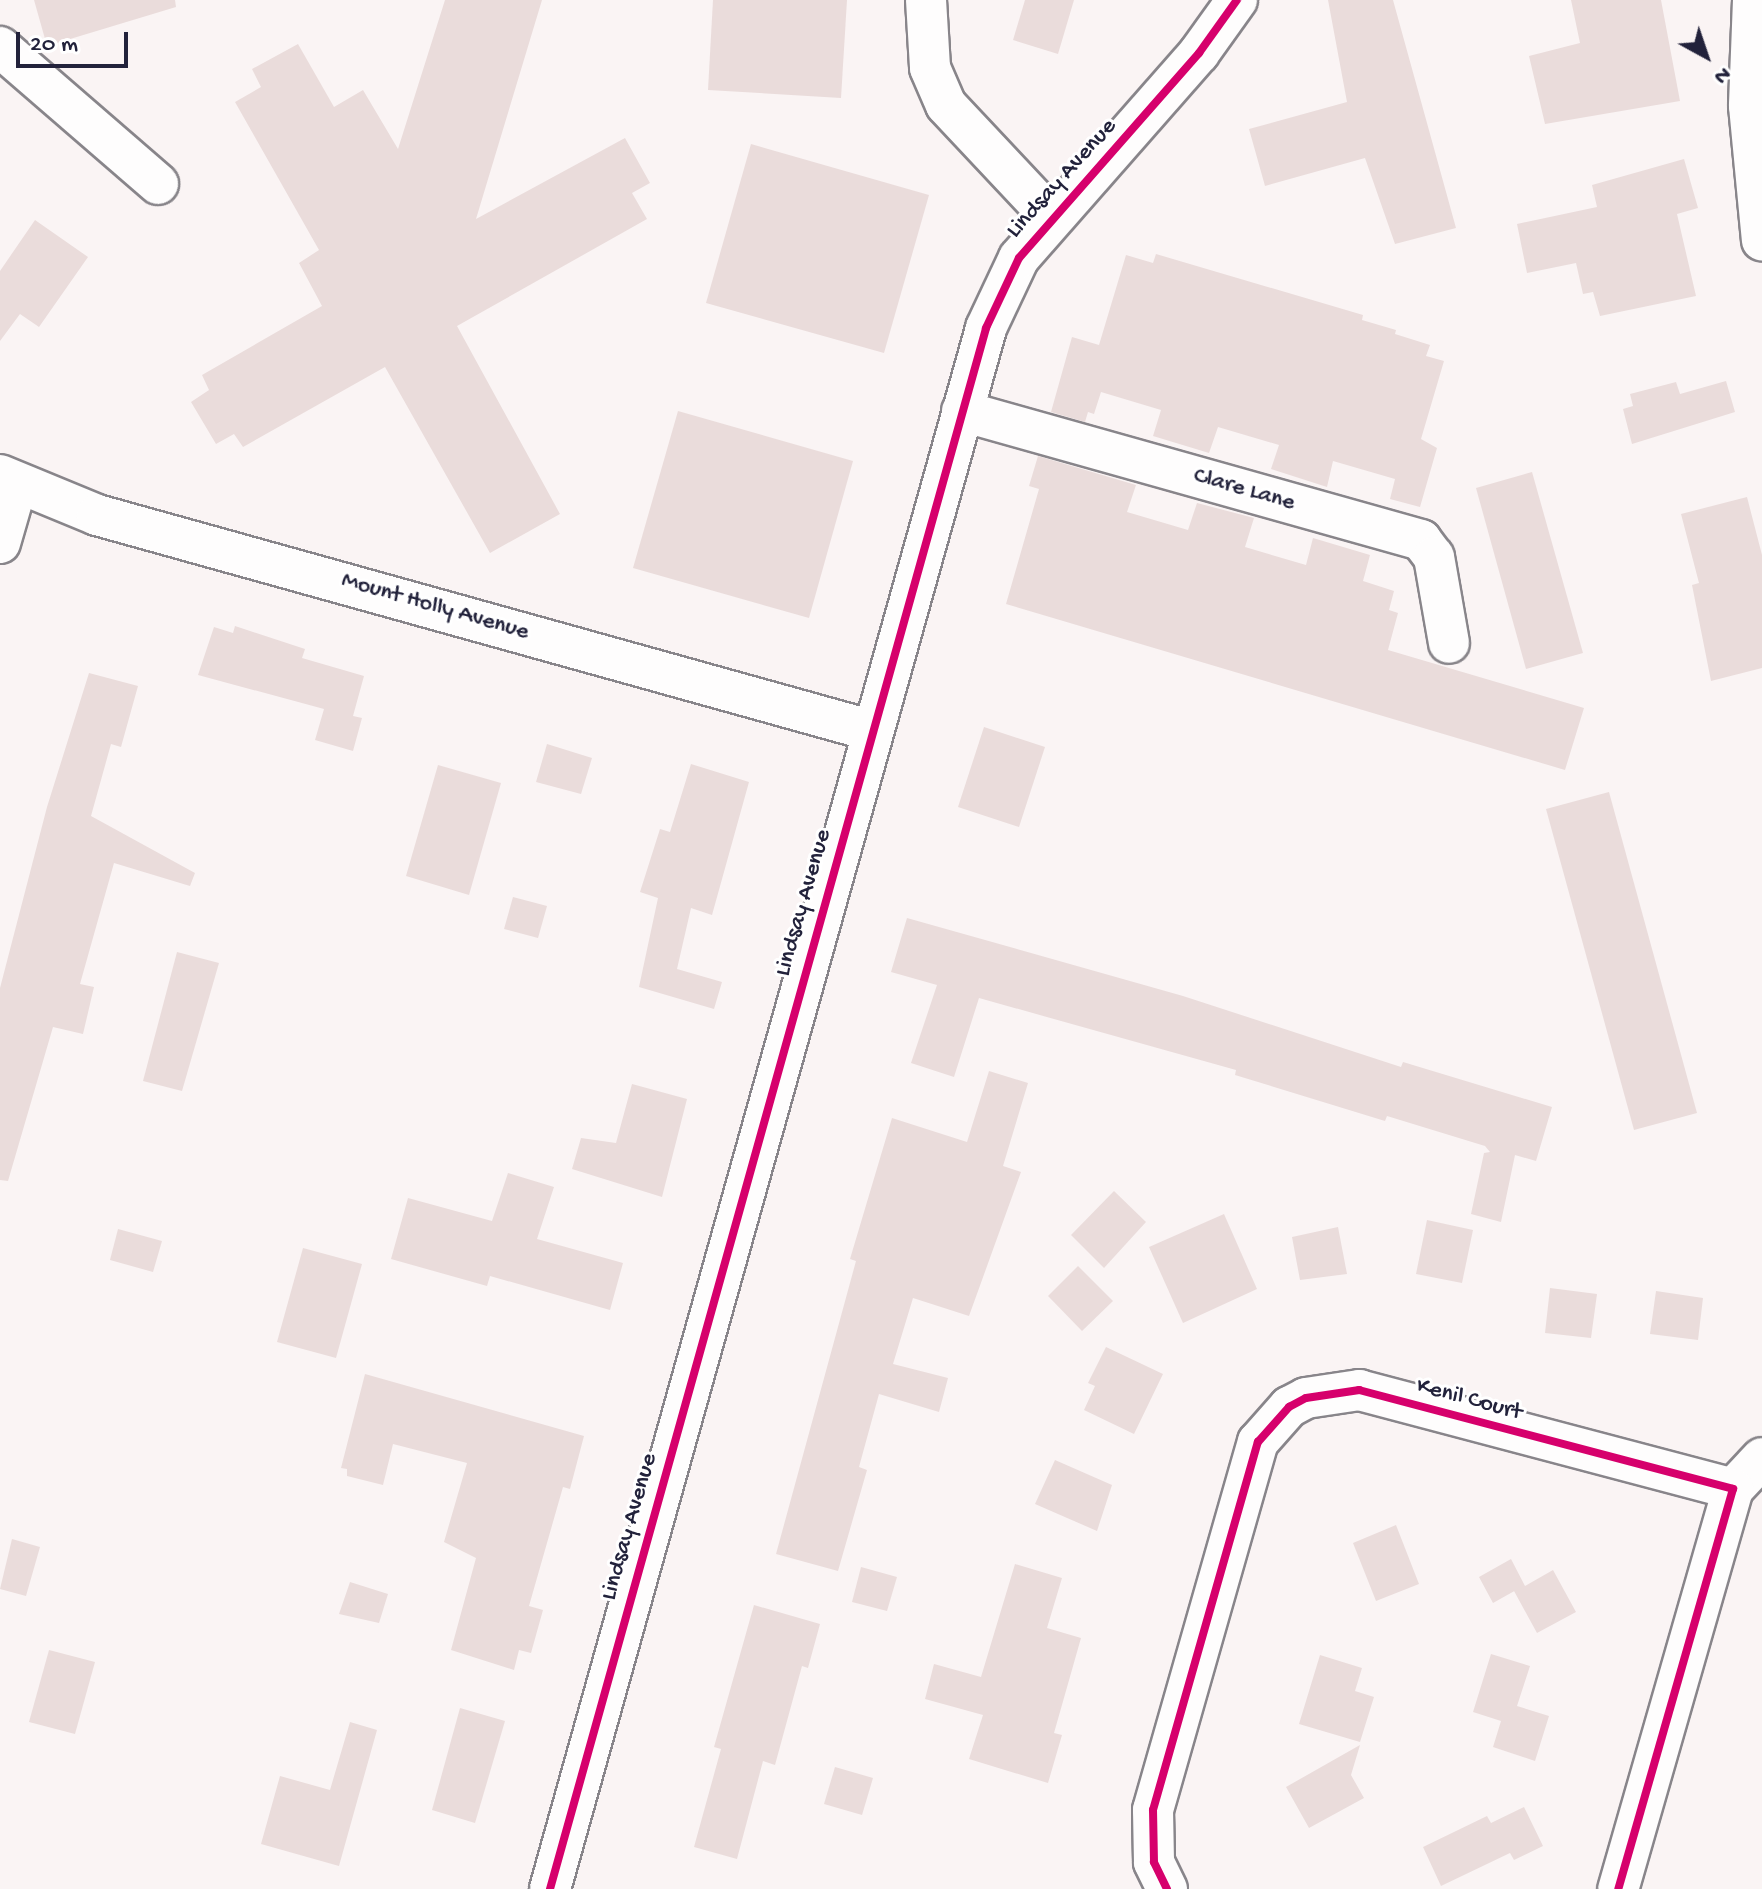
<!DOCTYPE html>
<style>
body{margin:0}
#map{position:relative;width:1762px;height:1889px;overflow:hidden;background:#faf4f4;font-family:"Gochi Hand",sans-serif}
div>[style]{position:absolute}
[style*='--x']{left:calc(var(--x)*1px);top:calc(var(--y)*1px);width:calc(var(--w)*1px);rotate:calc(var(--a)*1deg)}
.building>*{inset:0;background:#eadcdb}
.roads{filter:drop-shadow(2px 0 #88858a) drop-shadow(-2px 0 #88858a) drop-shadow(0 2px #88858a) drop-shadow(0 -2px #88858a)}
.minor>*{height:40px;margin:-20px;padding:0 20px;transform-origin:20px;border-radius:20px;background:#fefdfd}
.cycleway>*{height:8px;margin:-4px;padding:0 4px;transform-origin:4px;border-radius:4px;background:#d6006c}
span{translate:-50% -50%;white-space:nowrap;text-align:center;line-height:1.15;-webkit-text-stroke:6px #fff;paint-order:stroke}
.street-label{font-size:24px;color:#22223b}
.north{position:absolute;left:1666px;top:16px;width:80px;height:80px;-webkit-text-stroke:6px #fff;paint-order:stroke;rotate:140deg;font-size:22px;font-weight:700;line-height:32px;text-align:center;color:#22223b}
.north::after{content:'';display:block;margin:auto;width:28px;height:36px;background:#22223b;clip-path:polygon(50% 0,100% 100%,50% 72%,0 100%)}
.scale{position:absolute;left:16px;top:32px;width:112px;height:36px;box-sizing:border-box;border:4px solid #22223b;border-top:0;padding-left:10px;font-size:24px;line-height:28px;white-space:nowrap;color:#22223b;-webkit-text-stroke:6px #fff;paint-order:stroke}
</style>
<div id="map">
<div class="building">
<div style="clip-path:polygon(34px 0,175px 0,176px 7px,47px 46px)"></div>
<div style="clip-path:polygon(445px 0,542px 0,476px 219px,625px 138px,650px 183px,632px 193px,647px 219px,457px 326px,560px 514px,490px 553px,385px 367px,243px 447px,234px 434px,216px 444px,191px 402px,209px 390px,202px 375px,322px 306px,299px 263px,319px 250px,235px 102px,261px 87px,252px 69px,298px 44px,334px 107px,363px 90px,398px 149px)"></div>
<div style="clip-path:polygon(713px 0,847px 0,841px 98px,708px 90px)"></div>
<div style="clip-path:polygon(1025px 0,1074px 0,1058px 54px,1013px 40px)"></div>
<div style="clip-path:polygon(1328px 0,1393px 0,1456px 228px,1395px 244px,1365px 158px,1265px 186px,1249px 129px,1347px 102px)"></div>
<div style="clip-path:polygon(1571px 0,1661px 0,1680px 101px,1545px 124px,1529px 56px,1580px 43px)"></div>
<div style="clip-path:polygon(751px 144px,929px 195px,884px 353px,706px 303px)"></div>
<div style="clip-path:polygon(1684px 159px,1698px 208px,1677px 214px,1696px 296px,1600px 316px,1593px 292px,1583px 294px,1576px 263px,1527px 273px,1517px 224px,1597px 207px,1592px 185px)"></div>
<div style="clip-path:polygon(35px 220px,88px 257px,39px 327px,20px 314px,0 341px,0 271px)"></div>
<div style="clip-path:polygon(1156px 254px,1363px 315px,1362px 320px,1396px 330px,1395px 334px,1430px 345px,1426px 356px,1444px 361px,1421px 439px,1437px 448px,1420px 507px,1390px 499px,1395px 479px,1333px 461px,1327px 487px,1271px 469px,1279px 445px,1218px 427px,1209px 453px,1153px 436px,1161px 410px,1101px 392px,1094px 414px,1088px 412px,1085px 422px,1051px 412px,1072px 337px,1099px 345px,1126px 255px,1153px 263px)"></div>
<div style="clip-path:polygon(1726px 381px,1735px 412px,1632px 444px,1623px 409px,1633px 406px,1630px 394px,1676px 382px,1680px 394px)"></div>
<div style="clip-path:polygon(678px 411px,853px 461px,809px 618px,633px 568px)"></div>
<div style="clip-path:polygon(1038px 456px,1136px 485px,1127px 512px,1188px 530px,1197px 503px,1254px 518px,1245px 547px,1306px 565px,1313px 538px,1370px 555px,1363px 581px,1394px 591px,1389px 610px,1398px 613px,1388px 650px,1584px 708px,1565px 770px,1006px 604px,1039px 489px,1029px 486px)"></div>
<div style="clip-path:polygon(1532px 472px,1583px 653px,1526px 669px,1476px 488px)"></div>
<div style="clip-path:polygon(1747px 497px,1762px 555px,1762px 668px,1711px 681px,1692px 585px,1699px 583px,1681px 514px)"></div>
<div style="clip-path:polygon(235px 626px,305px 649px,302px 658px,364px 676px,353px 716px,362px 718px,353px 751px,315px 740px,324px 709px,198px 675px,214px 627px,233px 633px)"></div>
<div style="clip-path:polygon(89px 673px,138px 686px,121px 747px,111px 744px,91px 816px,195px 873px,190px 886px,114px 863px,80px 984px,94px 987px,83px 1034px,53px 1027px,8px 1181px,0 1180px,0 988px,47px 807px)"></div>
<div style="clip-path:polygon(984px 727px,1045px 747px,1019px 827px,958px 807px)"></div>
<div style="clip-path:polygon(547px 744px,592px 758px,581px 794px,536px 782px)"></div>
<div style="clip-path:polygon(691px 764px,749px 782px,712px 915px,691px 908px,677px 969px,722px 982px,714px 1009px,639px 987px,658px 898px,640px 892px,660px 829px,670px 832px)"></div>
<div style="clip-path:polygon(438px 765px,501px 783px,469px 895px,406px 876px)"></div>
<div style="clip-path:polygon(1609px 792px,1697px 1113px,1634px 1130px,1546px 809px)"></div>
<div style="clip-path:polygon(513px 897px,547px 906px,538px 938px,504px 929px)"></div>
<div style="clip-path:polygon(907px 918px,1183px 996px,1401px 1067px,1403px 1062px,1552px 1107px,1536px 1161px,1515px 1155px,1501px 1222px,1471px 1214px,1484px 1153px,1490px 1152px,1485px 1146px,1387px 1116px,1385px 1121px,1235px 1075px,1236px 1070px,979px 998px,954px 1077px,911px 1063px,937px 985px,891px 972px)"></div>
<div style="clip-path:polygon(177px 952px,219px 963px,182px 1091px,143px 1081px)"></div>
<div style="clip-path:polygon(989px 1071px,1028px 1083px,1003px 1166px,1021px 1172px,969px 1316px,913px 1298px,893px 1364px,948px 1378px,939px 1412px,879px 1394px,859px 1467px,867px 1470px,838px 1571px,776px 1554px,856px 1261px,850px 1259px,892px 1118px,967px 1142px)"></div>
<div style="clip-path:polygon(632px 1084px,687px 1099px,662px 1197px,572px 1169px,581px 1138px,616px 1143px)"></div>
<div style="clip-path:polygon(508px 1173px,554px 1187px,537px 1239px,623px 1263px,610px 1310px,490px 1276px,487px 1286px,391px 1259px,408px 1198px,492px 1221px)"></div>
<div style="clip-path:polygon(1114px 1191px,1146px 1222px,1104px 1268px,1071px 1235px)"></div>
<div style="clip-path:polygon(1224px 1214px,1257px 1289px,1183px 1323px,1149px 1247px)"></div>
<div style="clip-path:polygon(1427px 1220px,1473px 1230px,1462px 1283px,1416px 1274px)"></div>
<div style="clip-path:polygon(1338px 1227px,1347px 1274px,1300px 1280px,1292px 1237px)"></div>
<div style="clip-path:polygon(118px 1229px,162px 1241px,153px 1272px,110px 1260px)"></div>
<div style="clip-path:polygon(303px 1248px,362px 1264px,336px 1358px,277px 1342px)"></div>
<div style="clip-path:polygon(1078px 1266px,1113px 1301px,1082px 1331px,1048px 1296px)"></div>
<div style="clip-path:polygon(1550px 1288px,1597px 1294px,1591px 1338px,1545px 1333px)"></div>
<div style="clip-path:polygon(1656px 1291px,1703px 1298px,1698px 1340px,1650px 1334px)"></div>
<div style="clip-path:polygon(1106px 1347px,1163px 1374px,1134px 1434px,1084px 1410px,1095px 1386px,1088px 1383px)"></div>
<div style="clip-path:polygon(365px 1374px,584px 1436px,570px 1489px,563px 1487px,529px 1606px,543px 1610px,531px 1653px,519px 1650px,514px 1670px,451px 1650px,476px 1558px,444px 1542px,467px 1463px,393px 1444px,383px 1485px,347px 1476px,347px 1469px,341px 1468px)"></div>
<div style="clip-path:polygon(1055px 1460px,1112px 1485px,1097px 1531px,1035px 1504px)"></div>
<div style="clip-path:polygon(1396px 1525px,1419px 1584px,1376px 1601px,1353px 1543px)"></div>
<div style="clip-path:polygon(12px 1539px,40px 1547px,26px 1596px,0 1589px)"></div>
<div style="clip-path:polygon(1511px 1559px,1525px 1586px,1553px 1570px,1576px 1612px,1537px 1633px,1514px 1591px,1518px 1589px,1493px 1603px,1479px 1577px)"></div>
<div style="clip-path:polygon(1015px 1564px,1062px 1578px,1047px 1628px,1081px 1638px,1054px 1733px,1062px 1735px,1048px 1783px,969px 1759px,983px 1715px,925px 1699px,934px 1664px,981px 1677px)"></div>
<div style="clip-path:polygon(861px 1567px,897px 1577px,887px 1611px,852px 1602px)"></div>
<div style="clip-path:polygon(350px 1582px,388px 1594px,379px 1623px,339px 1614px)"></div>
<div style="clip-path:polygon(754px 1605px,820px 1624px,808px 1668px,802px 1666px,775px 1765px,763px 1761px,737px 1859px,694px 1847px,721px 1749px,714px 1747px)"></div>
<div style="clip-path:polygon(49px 1650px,95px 1662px,75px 1734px,29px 1722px)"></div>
<div style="clip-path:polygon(1491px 1654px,1530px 1666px,1517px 1706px,1549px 1716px,1535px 1761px,1493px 1747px,1501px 1721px,1473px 1712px)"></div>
<div style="clip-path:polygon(1320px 1655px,1362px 1668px,1355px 1691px,1374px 1697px,1360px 1742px,1299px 1724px)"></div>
<div style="clip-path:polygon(460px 1708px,505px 1721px,475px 1823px,432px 1810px)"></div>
<div style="clip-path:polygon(350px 1722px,377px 1730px,339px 1866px,261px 1844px,280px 1776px,330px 1790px)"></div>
<div style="clip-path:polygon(1360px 1745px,1351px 1775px,1364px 1798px,1309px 1828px,1286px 1787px)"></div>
<div style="clip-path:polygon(835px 1767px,873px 1778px,862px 1815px,824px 1804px)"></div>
<div style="clip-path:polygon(1524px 1807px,1543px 1846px,1514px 1860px,1510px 1853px,1441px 1886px,1423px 1847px,1487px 1816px,1491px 1823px)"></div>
</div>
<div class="roads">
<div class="minor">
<div style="--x:926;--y:0;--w:68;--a:86.6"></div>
<div style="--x:930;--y:68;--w:40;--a:66.6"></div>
<div style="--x:946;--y:105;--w:155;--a:46.8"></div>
<div style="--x:1753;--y:0;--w:106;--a:92.2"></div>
<div style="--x:1749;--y:106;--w:135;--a:84.5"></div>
<div style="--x:0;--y:47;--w:209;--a:40.9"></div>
<div style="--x:962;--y:411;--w:477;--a:15.7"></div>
<div style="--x:1421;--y:540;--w:21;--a:53"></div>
<div style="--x:1434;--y:557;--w:87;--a:80.1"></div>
<div style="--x:0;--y:475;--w:105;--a:22.4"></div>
<div style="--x:97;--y:515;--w:806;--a:15.55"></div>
<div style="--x:0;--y:543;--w:61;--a:-73.9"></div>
<div style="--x:1733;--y:1489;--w:42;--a:-46.9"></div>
<div style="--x:550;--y:1889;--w:1621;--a:-74.39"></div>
<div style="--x:986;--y:328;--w:77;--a:-64.8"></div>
<div style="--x:1019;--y:258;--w:273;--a:-48.7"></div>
<div style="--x:1199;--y:53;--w:65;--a:-54.4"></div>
<div style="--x:1167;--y:1889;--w:30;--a:-116"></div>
<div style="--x:1154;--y:1862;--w:52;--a:-91.1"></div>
<div style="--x:1153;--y:1810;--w:383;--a:-74.1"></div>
<div style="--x:1258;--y:1442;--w:47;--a:-48.5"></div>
<div style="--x:1289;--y:1407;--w:19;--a:-28"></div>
<div style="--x:1306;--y:1398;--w:54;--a:-8.6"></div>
<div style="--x:1359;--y:1390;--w:387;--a:14.8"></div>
<div style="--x:1733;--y:1489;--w:416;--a:106"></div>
</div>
</div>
<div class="cycleway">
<div style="--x:550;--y:1889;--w:1621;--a:-74.39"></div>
<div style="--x:986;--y:328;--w:77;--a:-64.8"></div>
<div style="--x:1019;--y:258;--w:273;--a:-48.7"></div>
<div style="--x:1199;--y:53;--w:65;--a:-54.4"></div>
<div style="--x:1167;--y:1889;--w:30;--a:-116"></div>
<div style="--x:1154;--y:1862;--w:52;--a:-91.1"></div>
<div style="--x:1153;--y:1810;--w:383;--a:-74.1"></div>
<div style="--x:1258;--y:1442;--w:47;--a:-48.5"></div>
<div style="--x:1289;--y:1407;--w:19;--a:-28"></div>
<div style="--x:1306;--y:1398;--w:54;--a:-8.6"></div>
<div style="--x:1359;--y:1390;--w:387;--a:14.8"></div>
<div style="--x:1733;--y:1489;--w:416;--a:106"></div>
</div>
<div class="street-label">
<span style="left:1062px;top:179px;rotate:-48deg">Lindsay Avenue</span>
<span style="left:1244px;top:490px;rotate:16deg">Clare Lane</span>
<span style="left:435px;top:607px;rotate:16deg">Mount Holly Avenue</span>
<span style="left:804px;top:903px;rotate:-74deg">Lindsay Avenue</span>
<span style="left:1469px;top:1400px;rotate:15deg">Kenil Court</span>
<span style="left:630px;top:1527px;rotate:-74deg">Lindsay Avenue</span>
</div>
<div class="north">N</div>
<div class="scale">20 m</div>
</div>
